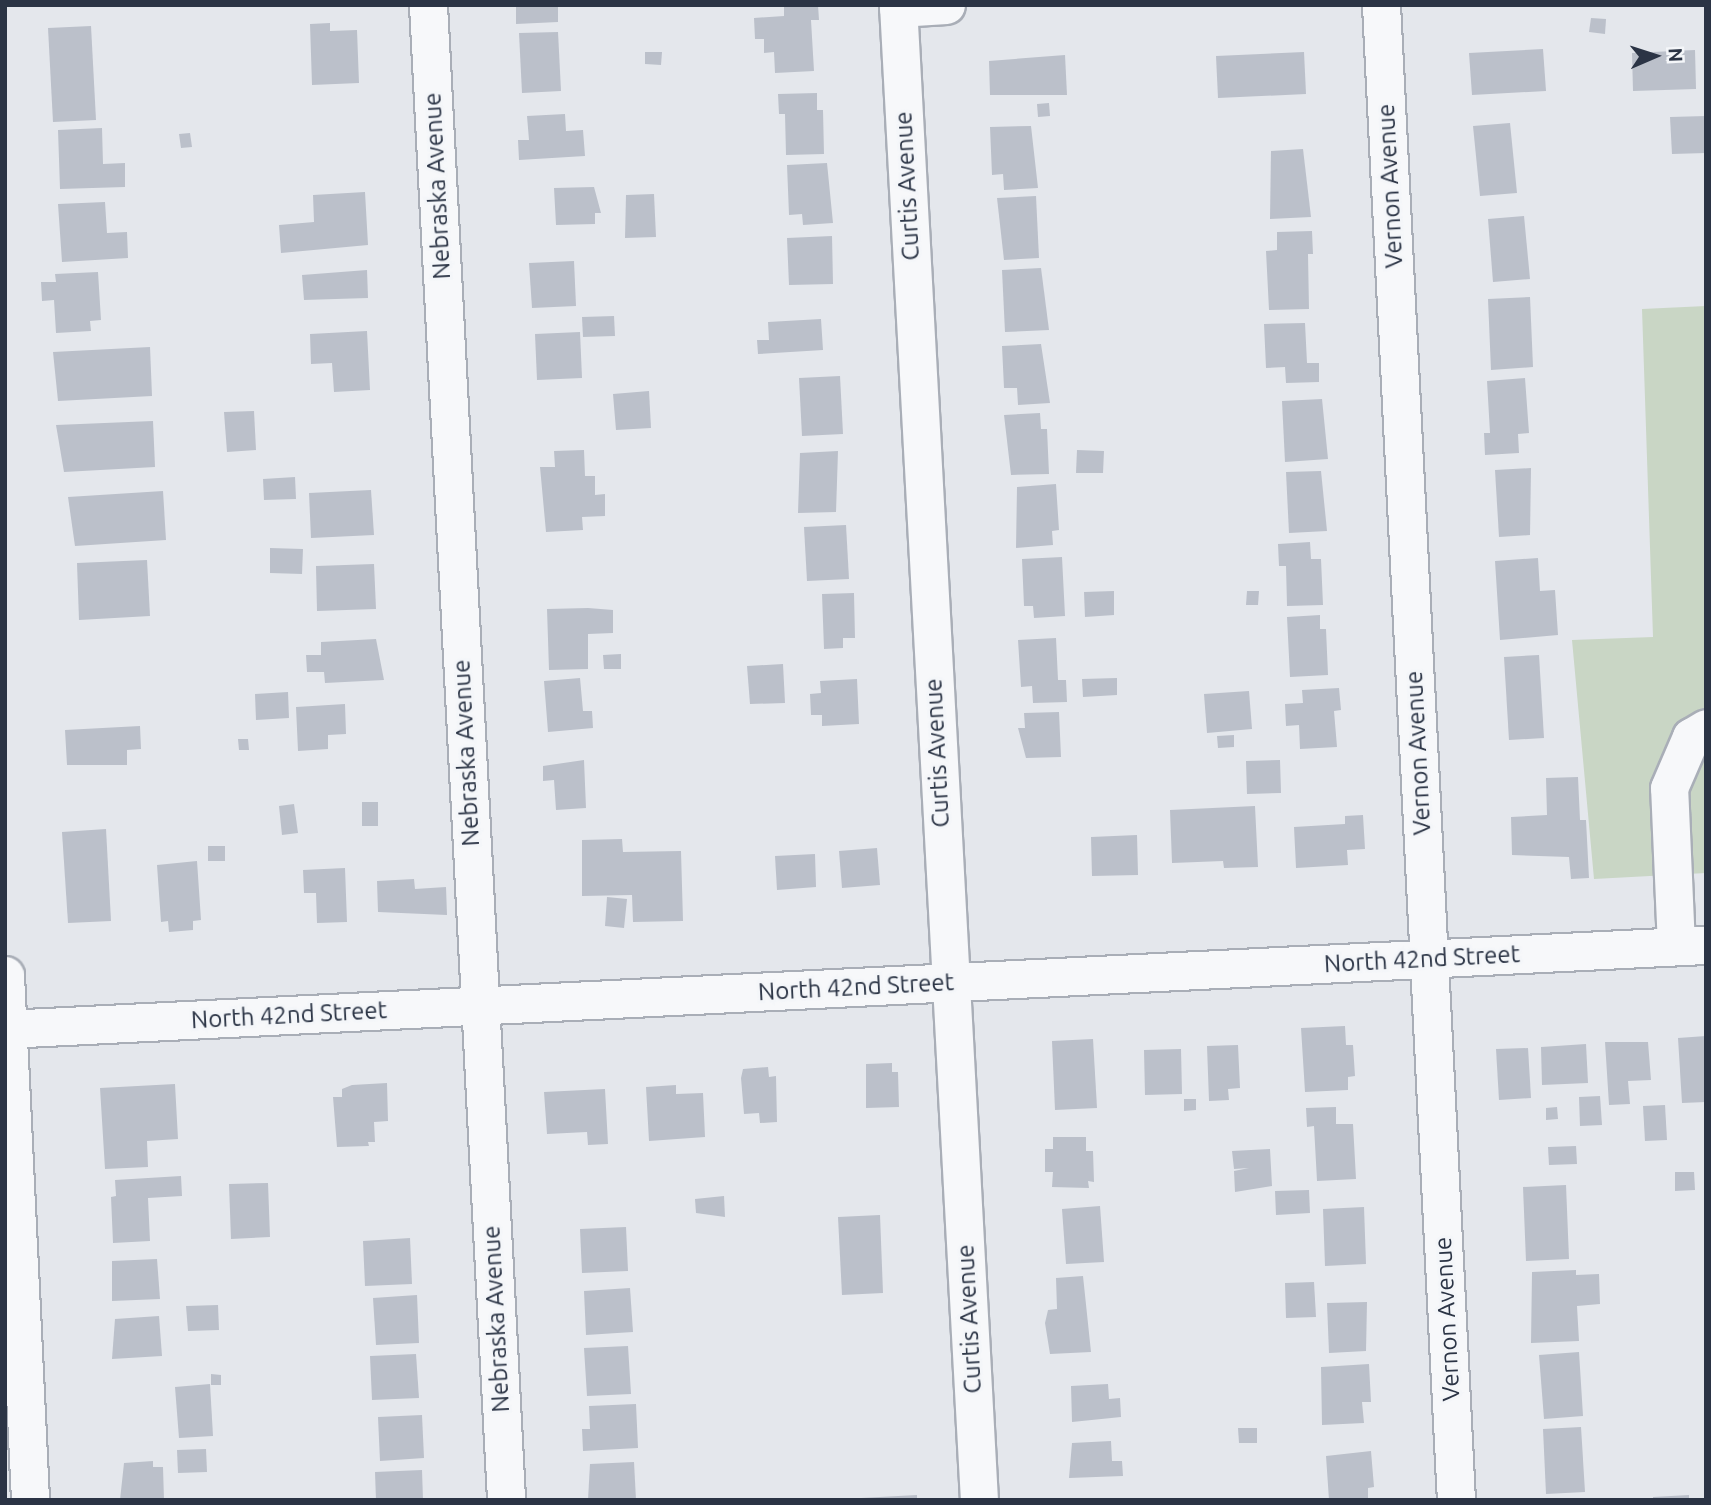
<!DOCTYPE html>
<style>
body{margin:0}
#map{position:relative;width:1711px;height:1505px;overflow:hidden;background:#e4e7ec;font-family:Ubuntu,sans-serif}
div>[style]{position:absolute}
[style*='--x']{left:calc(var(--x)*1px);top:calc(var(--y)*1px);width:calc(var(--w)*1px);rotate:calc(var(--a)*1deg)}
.green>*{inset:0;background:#c9d6c5}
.building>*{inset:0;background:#bbc0ca}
.roads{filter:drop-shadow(2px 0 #a9aeb7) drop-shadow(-2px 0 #a9aeb7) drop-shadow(0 2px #a9aeb7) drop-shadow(0 -2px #a9aeb7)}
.minor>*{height:37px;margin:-18.5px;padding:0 18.5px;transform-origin:18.5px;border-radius:18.5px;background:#f7f8fa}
span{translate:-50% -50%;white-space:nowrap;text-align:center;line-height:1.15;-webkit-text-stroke:6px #f4f6f9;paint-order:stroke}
.street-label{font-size:24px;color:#2b3445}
.frame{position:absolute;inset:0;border:7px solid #2b3445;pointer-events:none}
.north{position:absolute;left:1620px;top:21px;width:70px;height:70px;-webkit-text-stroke:5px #f4f6f9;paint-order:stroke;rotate:87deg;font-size:19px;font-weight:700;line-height:28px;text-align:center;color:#2b3445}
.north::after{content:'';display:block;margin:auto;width:24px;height:32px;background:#2b3445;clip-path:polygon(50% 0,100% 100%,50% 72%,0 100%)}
</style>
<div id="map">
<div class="green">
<div style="clip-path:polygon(1706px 306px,1706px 873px,1594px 879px,1572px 640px,1653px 637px,1642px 309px)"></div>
</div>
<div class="building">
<div style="clip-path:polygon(516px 5px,558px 5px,558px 22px,516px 24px)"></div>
<div style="clip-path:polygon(784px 5px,818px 5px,819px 20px,811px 20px,814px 71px,775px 73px,774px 52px,764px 53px,764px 39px,755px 39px,754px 18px,784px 16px)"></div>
<div style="clip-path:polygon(1591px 18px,1606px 19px,1605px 34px,1589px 32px)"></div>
<div style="clip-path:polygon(330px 23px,330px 31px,357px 30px,359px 83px,312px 85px,310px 24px)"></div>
<div style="clip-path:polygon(91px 26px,96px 120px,53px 122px,48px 28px)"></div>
<div style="clip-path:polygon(558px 32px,561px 91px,522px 93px,519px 33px)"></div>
<div style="clip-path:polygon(1543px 49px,1546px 91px,1472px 95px,1469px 53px)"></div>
<div style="clip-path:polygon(1695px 50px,1696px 89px,1633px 91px,1632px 53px)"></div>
<div style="clip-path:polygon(645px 52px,662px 52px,661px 65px,645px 64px)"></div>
<div style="clip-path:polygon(1304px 52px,1306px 94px,1218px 98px,1216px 56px)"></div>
<div style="clip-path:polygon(1065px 55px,1067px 95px,990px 95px,989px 61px)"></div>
<div style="clip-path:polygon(817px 93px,817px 110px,823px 110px,824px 154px,786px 155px,785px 114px,779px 114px,778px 94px)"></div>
<div style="clip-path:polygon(1049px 103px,1050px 116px,1038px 117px,1037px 104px)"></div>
<div style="clip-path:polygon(565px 114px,566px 131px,583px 130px,585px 156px,519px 160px,518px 140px,529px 140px,527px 116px)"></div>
<div style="clip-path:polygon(1706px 116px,1706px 153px,1672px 154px,1670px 117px)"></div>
<div style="clip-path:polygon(1510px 123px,1517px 193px,1480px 196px,1473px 126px)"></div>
<div style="clip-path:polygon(1031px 126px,1038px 188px,1004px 190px,1003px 174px,992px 175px,990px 127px)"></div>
<div style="clip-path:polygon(102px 128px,103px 164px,125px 163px,125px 187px,60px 189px,58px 130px)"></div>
<div style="clip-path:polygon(190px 133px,192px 147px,181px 148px,179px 134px)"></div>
<div style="clip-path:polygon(1303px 149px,1311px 217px,1270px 219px,1271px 151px)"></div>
<div style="clip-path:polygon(827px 163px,833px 223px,803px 225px,802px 214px,789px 215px,787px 165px)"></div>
<div style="clip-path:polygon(594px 187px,601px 213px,595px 213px,595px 224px,556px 225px,554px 188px)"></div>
<div style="clip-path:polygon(365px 192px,368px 245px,281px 253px,279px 225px,314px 222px,313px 195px)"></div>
<div style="clip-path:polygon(654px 194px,656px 237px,625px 238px,626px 195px)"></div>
<div style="clip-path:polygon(1036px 196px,1039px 258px,1004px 260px,997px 198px)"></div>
<div style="clip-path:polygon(105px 202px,107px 233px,127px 232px,128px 258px,62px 262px,58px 204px)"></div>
<div style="clip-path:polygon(1524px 216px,1530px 279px,1493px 282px,1488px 219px)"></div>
<div style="clip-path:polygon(1312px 231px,1313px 254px,1308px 254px,1309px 309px,1269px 310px,1266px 251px,1277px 250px,1277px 232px)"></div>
<div style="clip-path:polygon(832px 236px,833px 284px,789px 285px,787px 238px)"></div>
<div style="clip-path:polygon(574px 261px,576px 306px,532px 308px,529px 263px)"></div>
<div style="clip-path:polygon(1041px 268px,1049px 330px,1005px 332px,1002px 270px)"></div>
<div style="clip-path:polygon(367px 270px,368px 298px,304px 300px,302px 275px)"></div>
<div style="clip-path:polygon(98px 272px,101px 320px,90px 321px,91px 331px,56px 333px,54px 300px,42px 301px,41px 282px,56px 282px,55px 274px)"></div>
<div style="clip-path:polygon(1530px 297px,1533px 367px,1491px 370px,1488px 299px)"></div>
<div style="clip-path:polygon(614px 316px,615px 336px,583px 337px,582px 317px)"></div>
<div style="clip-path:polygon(821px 319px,823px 350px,758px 354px,757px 340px,769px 340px,768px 322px)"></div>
<div style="clip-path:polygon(1305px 323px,1307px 363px,1319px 363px,1319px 382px,1286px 383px,1285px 367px,1266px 368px,1264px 324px)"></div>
<div style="clip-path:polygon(367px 331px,370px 390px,334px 392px,332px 363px,311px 364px,310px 334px)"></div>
<div style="clip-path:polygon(580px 332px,582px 378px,537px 380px,535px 334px)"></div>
<div style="clip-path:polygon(1041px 344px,1050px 403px,1018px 405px,1017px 388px,1004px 388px,1002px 346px)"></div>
<div style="clip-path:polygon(150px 347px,152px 396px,58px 401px,53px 352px)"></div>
<div style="clip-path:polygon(840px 376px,843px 434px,802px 436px,799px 378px)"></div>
<div style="clip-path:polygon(1525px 378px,1529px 433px,1518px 434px,1519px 453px,1485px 455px,1484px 433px,1490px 433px,1487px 381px)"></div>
<div style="clip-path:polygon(649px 391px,651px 428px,616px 430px,613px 394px)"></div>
<div style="clip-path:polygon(1322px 399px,1328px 459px,1285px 462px,1282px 401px)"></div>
<div style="clip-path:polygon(254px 411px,256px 450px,227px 452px,224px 412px)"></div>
<div style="clip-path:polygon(1040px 413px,1041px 429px,1047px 429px,1049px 474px,1011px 475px,1004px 415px)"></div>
<div style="clip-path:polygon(153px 421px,155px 467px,64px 472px,56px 425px)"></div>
<div style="clip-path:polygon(584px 450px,585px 476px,595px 476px,595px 495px,605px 494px,605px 516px,582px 517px,583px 530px,546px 532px,540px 467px,555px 467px,554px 451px)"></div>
<div style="clip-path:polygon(1077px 450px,1104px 451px,1103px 473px,1076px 473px)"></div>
<div style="clip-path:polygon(838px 451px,836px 512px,798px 513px,800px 453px)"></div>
<div style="clip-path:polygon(1531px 468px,1530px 535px,1499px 537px,1495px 470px)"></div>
<div style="clip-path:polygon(1321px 471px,1327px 531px,1289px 533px,1286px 472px)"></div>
<div style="clip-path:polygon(295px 477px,296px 499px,264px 500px,263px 479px)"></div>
<div style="clip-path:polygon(1056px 484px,1059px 530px,1052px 531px,1053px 545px,1016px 548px,1017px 487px)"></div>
<div style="clip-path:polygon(371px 490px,374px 535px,311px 538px,309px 493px)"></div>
<div style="clip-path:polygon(163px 491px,166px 540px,75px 546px,68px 497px)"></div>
<div style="clip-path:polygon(846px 525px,849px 579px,807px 581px,804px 527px)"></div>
<div style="clip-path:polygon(1310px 542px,1311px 559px,1321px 559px,1323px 605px,1287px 606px,1286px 566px,1279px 566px,1278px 544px)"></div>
<div style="clip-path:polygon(270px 548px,303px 549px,302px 574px,270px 573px)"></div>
<div style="clip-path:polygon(1062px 557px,1065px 616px,1034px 618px,1033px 606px,1024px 606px,1022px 559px)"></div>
<div style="clip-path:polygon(1538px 558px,1540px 591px,1555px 590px,1558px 635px,1500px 640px,1495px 561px)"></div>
<div style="clip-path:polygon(147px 560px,150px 616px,79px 620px,77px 563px)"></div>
<div style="clip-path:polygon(374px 564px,376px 609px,317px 611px,316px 566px)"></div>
<div style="clip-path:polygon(1114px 591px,1114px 615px,1085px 617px,1084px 592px)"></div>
<div style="clip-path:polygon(1247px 591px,1259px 591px,1258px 605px,1246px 605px)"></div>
<div style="clip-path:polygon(854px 593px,855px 638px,843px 638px,843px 648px,824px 649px,822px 594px)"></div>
<div style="clip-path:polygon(588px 608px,613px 610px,613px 633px,588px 634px,588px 669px,549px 670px,547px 609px)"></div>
<div style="clip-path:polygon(1320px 615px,1320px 629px,1326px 629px,1328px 675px,1290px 677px,1287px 617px)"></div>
<div style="clip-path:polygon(1056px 638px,1058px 680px,1066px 680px,1067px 702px,1033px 703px,1032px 686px,1021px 687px,1018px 640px)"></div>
<div style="clip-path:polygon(376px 639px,384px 680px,325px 683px,324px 672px,307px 672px,306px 655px,321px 655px,321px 642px)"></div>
<div style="clip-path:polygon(621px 654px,621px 669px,604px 669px,603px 655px)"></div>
<div style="clip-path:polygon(1539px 655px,1544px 738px,1509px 740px,1504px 657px)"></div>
<div style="clip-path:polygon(783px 664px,785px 703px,750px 704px,747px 666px)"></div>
<div style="clip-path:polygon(580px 678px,583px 711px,592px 711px,593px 728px,548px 732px,544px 681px)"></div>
<div style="clip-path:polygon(1117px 678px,1117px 695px,1083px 697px,1082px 679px)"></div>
<div style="clip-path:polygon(857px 679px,859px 724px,822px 726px,822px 715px,811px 715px,810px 694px,821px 693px,820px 681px)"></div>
<div style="clip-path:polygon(1339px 688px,1341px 710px,1334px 711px,1337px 747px,1300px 749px,1299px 725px,1286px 726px,1285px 704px,1303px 703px,1302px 690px)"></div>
<div style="clip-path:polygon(1249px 691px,1252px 729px,1207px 733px,1204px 694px)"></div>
<div style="clip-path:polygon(288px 692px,289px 718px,256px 720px,255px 694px)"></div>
<div style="clip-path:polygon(345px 704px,346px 734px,328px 735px,328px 749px,298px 751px,296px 707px)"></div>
<div style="clip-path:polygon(1059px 712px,1061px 757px,1026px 758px,1018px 728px,1025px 728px,1024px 713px)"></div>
<div style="clip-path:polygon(140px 726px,141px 749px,127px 750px,127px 765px,67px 765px,65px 730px)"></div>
<div style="clip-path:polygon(1234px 735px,1234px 747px,1218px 748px,1217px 736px)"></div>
<div style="clip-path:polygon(238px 739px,248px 739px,249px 750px,239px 750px)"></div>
<div style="clip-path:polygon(584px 760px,586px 808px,556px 810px,554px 780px,543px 781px,543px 766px)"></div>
<div style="clip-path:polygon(1280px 760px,1281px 793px,1247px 794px,1246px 761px)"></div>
<div style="clip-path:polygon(1578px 777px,1580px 820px,1586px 820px,1589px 878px,1571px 879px,1569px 857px,1512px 855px,1511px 817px,1547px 815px,1546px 778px)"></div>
<div style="clip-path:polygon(362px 802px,378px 802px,378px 826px,362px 826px)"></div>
<div style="clip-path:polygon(294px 804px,298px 833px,282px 835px,279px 806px)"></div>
<div style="clip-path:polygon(1255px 806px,1258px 867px,1224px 868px,1223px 861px,1172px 863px,1170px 810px)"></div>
<div style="clip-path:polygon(1363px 815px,1365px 849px,1347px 850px,1348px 865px,1296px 868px,1294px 827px,1345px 824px,1345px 816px)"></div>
<div style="clip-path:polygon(106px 829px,111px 921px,68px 923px,62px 832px)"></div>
<div style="clip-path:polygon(1137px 835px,1138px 875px,1092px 876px,1091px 837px)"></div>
<div style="clip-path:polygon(622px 839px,623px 852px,681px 851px,683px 921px,633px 922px,632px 895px,582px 896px,582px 840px)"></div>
<div style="clip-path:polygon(208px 846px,225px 846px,225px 861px,208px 861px)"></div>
<div style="clip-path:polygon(877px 848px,880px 885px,842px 888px,839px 851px)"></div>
<div style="clip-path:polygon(815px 854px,816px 887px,777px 890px,775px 856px)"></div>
<div style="clip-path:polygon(197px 861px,201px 920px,193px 921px,193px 930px,169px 932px,168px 921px,161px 922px,157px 865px)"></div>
<div style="clip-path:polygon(345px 868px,347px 922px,317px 923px,316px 893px,304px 893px,303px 870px)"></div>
<div style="clip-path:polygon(414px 879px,415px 889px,446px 887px,447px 915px,378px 912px,377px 881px)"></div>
<div style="clip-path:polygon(607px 897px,627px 899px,624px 928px,605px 926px)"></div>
<div style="clip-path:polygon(1345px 1026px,1346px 1045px,1353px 1045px,1355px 1076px,1348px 1077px,1348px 1090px,1305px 1092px,1301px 1028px)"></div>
<div style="clip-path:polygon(1706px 1036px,1706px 1102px,1682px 1103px,1678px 1038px)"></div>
<div style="clip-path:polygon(1093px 1039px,1097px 1108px,1055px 1110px,1052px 1041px)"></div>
<div style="clip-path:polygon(1605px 1042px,1648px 1042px,1651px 1080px,1628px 1081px,1630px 1104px,1609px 1105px)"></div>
<div style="clip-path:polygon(1586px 1044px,1588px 1083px,1542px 1085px,1541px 1047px)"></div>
<div style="clip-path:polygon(1238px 1045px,1240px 1088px,1228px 1089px,1229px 1100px,1209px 1101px,1207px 1046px)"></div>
<div style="clip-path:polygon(1528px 1048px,1531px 1098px,1499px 1100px,1496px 1049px)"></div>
<div style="clip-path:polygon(1181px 1049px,1182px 1094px,1145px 1095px,1144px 1050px)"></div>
<div style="clip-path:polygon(892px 1063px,892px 1072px,898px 1072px,899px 1107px,866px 1108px,866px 1064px)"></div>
<div style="clip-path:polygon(768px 1067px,769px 1077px,776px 1076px,777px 1122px,760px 1123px,759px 1113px,744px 1114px,741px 1078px,743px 1069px)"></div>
<div style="clip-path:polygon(387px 1083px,388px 1121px,374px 1122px,375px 1142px,368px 1142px,369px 1146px,337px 1147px,333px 1097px,342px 1097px,342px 1089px,352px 1085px)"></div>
<div style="clip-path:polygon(175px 1084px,178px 1139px,147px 1141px,148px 1167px,105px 1169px,100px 1088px)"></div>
<div style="clip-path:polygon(676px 1085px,676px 1094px,703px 1093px,705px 1137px,649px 1141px,646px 1087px)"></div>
<div style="clip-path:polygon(605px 1089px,608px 1144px,588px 1145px,587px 1132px,547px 1134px,544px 1092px)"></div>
<div style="clip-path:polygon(1600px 1096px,1602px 1125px,1580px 1126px,1579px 1097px)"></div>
<div style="clip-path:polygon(1184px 1099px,1196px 1099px,1196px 1110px,1184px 1111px)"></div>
<div style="clip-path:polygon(1665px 1105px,1667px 1140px,1645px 1141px,1643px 1106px)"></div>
<div style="clip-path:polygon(1336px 1107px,1336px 1124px,1353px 1124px,1356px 1179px,1317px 1181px,1314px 1126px,1307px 1127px,1306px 1108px)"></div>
<div style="clip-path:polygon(1557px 1107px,1558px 1119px,1546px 1120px,1546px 1108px)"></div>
<div style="clip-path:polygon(1053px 1137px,1086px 1137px,1086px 1151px,1093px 1151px,1094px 1182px,1088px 1181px,1089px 1188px,1052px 1187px,1053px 1172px,1045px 1172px,1045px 1149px,1053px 1149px)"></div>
<div style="clip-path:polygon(1576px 1146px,1577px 1164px,1549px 1165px,1548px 1147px)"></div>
<div style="clip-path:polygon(1270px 1149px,1272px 1186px,1235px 1192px,1234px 1171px,1249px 1168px,1234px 1169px,1232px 1151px)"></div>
<div style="clip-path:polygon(1675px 1172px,1694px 1172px,1695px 1190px,1675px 1191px)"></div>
<div style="clip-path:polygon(181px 1176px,182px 1196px,148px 1198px,150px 1241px,113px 1243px,111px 1197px,116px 1196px,115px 1180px)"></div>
<div style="clip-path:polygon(268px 1183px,270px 1237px,231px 1239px,229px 1184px)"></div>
<div style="clip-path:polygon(1566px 1185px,1569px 1259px,1526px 1261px,1523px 1187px)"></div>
<div style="clip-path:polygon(1309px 1190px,1310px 1213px,1276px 1215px,1275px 1191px)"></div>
<div style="clip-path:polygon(724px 1196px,725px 1217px,696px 1213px,695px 1199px)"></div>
<div style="clip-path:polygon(1100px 1206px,1104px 1262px,1066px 1264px,1062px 1209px)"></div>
<div style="clip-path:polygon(1364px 1207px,1366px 1264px,1325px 1266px,1323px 1209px)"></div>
<div style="clip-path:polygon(880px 1215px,883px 1293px,842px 1295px,838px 1217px)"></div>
<div style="clip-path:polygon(626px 1227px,628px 1271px,582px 1273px,580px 1229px)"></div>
<div style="clip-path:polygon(410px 1238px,412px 1284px,365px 1286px,363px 1241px)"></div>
<div style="clip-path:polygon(157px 1259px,160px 1299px,112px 1301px,112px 1261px)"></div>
<div style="clip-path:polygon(1576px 1270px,1576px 1275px,1599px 1274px,1600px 1304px,1577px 1306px,1579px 1341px,1531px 1343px,1532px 1272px)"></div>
<div style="clip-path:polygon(1083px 1276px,1091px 1352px,1050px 1354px,1045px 1323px,1048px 1310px,1057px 1309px,1056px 1278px)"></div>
<div style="clip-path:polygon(1314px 1282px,1316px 1317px,1286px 1318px,1285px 1283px)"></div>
<div style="clip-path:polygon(630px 1288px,633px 1332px,586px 1335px,584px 1291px)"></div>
<div style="clip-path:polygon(417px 1295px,419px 1343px,376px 1345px,373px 1298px)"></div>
<div style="clip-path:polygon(1367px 1302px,1366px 1351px,1329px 1353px,1327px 1303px)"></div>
<div style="clip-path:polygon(218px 1305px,219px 1330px,188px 1331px,186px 1306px)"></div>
<div style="clip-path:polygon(159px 1316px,162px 1356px,112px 1359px,115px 1319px)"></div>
<div style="clip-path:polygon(628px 1346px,631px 1394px,587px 1396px,584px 1348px)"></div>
<div style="clip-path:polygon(1579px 1352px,1583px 1416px,1544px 1419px,1539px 1355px)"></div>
<div style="clip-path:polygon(416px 1354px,419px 1398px,372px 1400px,370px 1356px)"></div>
<div style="clip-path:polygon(1369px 1364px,1371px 1402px,1362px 1402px,1364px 1423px,1322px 1425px,1321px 1367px)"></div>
<div style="clip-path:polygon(211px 1374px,221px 1375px,221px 1385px,211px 1385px)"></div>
<div style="clip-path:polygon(210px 1384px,213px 1436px,179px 1438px,175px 1387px)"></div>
<div style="clip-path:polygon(1108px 1384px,1109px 1399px,1120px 1398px,1121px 1417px,1072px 1422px,1071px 1386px)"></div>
<div style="clip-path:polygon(636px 1404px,638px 1448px,583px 1451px,582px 1429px,590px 1429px,589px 1406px)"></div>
<div style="clip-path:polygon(422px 1415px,424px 1458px,380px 1461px,378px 1417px)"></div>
<div style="clip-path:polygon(1581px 1427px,1585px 1492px,1546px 1494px,1543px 1429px)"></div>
<div style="clip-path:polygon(1238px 1428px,1257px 1428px,1257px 1443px,1239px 1443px)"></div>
<div style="clip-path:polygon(1111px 1441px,1112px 1461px,1122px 1461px,1123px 1476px,1069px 1478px,1072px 1443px)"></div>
<div style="clip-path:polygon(206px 1449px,207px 1472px,178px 1473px,177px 1450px)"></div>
<div style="clip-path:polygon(1371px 1451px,1374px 1487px,1368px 1488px,1368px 1500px,1329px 1500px,1326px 1456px)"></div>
<div style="clip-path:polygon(153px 1461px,153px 1467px,163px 1467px,164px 1500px,120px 1500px,124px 1463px)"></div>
<div style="clip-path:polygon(634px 1462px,636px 1500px,588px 1500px,590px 1464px)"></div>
<div style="clip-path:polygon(422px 1470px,423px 1500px,376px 1500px,375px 1472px)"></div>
<div style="clip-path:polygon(917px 1495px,917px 1500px,861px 1500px,861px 1498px)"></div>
<div style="clip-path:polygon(1689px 1495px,1689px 1500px,1653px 1500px,1653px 1497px)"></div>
</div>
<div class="roads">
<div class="minor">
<div style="--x:428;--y:5;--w:1497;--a:87.01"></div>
<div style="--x:898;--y:5;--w:1497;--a:86.9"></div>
<div style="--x:1381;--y:5;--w:1497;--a:87.13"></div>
<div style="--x:898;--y:8;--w:48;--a:-3.6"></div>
<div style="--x:1676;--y:946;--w:158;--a:-92.5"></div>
<div style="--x:1669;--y:788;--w:56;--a:-66.7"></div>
<div style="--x:1691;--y:737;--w:17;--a:-31"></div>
<div style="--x:5;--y:975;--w:526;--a:87.27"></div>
<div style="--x:5;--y:1029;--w:1703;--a:-2.83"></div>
</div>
</div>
<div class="street-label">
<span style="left:437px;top:186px;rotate:-93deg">Nebraska Avenue</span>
<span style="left:907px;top:186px;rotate:-93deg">Curtis Avenue</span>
<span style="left:1390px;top:186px;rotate:-93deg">Vernon Avenue</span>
<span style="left:466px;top:753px;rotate:-93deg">Nebraska Avenue</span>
<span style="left:937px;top:753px;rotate:-93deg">Curtis Avenue</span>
<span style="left:1418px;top:753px;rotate:-93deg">Vernon Avenue</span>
<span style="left:1422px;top:959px;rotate:-3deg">North 42nd Street</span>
<span style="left:856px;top:987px;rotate:-3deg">North 42nd Street</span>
<span style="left:289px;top:1015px;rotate:-3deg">North 42nd Street</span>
<span style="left:496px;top:1319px;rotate:-93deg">Nebraska Avenue</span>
<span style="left:969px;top:1319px;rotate:-93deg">Curtis Avenue</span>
<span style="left:1447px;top:1319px;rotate:-93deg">Vernon Avenue</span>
</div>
<div class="frame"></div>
<div class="north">N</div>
</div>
